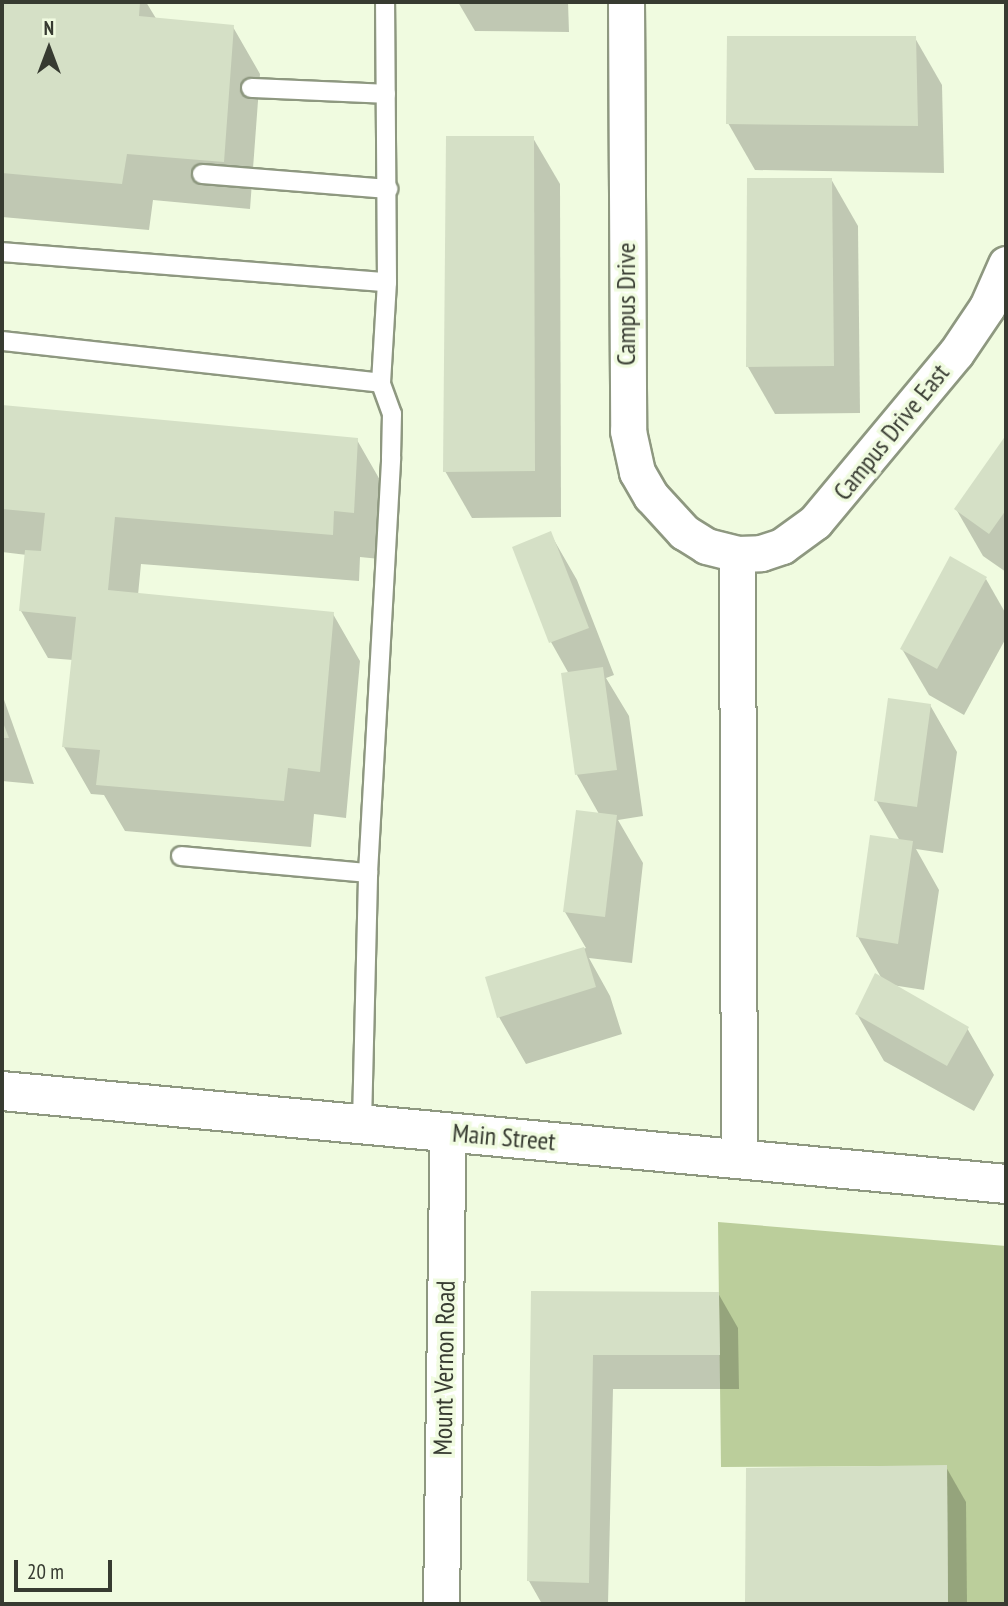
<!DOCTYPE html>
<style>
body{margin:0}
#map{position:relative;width:1008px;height:1606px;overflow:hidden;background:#f0fbe0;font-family:"PT Sans Narrow",sans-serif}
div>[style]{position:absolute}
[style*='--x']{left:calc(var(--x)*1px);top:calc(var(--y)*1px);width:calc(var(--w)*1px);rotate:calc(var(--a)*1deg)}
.green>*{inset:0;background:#bbce9b}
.shadow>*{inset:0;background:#0003}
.building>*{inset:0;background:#d5e0c6}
.roads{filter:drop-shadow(2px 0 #8e9880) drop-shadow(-2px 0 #8e9880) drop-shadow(0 2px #8e9880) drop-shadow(0 -2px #8e9880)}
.service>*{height:18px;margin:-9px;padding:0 9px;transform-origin:9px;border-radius:9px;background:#fff}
.minor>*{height:35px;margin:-17.5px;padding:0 17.5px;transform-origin:17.5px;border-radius:17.5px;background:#fff}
.primary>*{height:38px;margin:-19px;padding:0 19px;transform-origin:19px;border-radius:19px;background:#fff}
span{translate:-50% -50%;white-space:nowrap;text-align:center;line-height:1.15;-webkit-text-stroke:7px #f0fbe0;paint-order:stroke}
.street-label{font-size:26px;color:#373b31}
.frame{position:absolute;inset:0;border:4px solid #373b31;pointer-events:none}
.north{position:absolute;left:14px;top:14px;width:70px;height:70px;-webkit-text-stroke:5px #f0fbe0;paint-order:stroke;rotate:0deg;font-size:19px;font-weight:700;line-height:28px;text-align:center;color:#373b31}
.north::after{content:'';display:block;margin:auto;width:24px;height:32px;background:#373b31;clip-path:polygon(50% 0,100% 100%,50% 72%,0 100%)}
.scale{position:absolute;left:14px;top:1560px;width:98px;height:32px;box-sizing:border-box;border:4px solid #373b31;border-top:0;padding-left:9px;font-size:21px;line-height:24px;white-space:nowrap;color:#373b31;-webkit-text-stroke:5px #f0fbe0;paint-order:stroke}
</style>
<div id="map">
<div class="green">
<div style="clip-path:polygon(718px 1222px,1006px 1246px,1006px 1604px,948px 1604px,947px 1466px,721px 1467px)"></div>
</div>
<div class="shadow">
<div style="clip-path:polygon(2px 2px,146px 2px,157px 20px,233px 27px,260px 74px,250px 209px,153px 200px,149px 230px,2px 217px)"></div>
<div style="clip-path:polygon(458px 2px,568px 2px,569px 32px,475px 31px)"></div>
<div style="clip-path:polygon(915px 38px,942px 85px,944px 173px,755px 170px,728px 123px)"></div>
<div style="clip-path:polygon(533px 138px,560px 184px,561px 517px,472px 518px,445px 471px)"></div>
<div style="clip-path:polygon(831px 179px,858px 226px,860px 413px,775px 414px,748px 367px,749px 180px)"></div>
<div style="clip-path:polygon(2px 407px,357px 440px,384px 487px,380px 559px,360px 557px,359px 581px,141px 564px,138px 595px,333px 614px,360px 661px,346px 818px,314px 814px,311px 847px,125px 831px,104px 795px,91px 794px,64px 747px,73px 660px,48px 658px,21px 611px,27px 555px,2px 552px)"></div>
<div style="clip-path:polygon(1006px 438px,1006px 572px,983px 556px,956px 509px)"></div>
<div style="clip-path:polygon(550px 533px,577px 580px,614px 675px,606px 678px,629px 716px,643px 816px,618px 820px,643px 863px,632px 963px,589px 958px,610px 996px,622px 1034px,526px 1064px,499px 1017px,487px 978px,586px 948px,565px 912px,599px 814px,577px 775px,569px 674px,551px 642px)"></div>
<div style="clip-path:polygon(986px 579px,1006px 614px,1006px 638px,964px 715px,929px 695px,902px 649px)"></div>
<div style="clip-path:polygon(2px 694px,34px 784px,2px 781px)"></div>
<div style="clip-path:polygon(930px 705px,957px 752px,943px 853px,916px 849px,939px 890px,924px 990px,892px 985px,967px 1028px,994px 1075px,974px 1111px,884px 1061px,857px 1014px,882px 979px,858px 937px,900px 841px,876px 800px)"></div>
<div style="clip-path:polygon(533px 1293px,718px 1293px,738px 1328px,739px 1389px,613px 1389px,608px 1604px,542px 1604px,529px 1581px)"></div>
<div style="clip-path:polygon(946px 1467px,966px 1502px,967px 1604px,747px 1604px,748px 1469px)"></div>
</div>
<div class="building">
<div style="clip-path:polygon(2px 2px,140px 2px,139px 16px,234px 25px,224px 162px,127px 154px,122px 184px,2px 173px)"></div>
<div style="clip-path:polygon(727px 36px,916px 36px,918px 126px,726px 124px)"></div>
<div style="clip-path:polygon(446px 136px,534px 136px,535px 471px,443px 472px)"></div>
<div style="clip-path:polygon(747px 178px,832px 178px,834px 366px,746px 367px)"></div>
<div style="clip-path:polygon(2px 405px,358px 438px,354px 513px,334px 511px,333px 535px,115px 517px,108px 590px,334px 612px,320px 772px,288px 768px,284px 801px,96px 785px,100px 750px,62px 747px,76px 617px,19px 611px,25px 550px,41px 551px,45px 513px,2px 509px)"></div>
<div style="clip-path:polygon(1006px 435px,1006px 510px,989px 534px,954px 509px)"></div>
<div style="clip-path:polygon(551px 531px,589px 628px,549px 643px,512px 547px)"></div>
<div style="clip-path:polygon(950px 556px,987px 577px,937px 669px,900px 649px)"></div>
<div style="clip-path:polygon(603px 667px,617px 770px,575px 775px,561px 673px)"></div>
<div style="clip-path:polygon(888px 698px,931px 704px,917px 807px,874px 801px)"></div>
<div style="clip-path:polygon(2px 720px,9px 738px,2px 738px)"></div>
<div style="clip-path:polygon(576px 810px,617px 815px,605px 917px,563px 912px)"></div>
<div style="clip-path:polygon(870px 835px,913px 841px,898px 944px,856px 937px)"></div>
<div style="clip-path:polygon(584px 947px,596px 987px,497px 1018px,485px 977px)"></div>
<div style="clip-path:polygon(875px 973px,969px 1027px,947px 1066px,855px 1014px)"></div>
<div style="clip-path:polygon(531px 1291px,719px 1292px,720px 1355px,593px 1355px,589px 1583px,527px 1581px)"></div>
<div style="clip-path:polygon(947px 1465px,948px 1604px,745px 1604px,746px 1468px)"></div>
</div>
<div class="roads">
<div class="service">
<div style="--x:251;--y:88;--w:135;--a:2.5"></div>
<div style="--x:202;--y:174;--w:187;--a:4.6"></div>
<div style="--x:2;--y:252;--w:386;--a:4.5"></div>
<div style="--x:2;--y:341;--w:381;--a:6.3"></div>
<div style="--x:181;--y:856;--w:188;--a:5.2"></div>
<div style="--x:362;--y:1123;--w:250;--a:-88.6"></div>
<div style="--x:368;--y:873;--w:416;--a:-86.8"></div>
<div style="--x:391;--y:458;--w:44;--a:-88.7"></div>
<div style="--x:392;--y:414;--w:33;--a:-110"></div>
<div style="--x:381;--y:383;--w:101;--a:-86.6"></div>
<div style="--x:387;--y:282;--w:280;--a:-90.4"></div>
</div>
<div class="minor">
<div style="--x:626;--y:2;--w:429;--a:89.7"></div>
<div style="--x:628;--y:431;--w:42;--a:77.6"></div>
<div style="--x:637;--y:472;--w:28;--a:60"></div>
<div style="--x:651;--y:496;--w:49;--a:47.5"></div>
<div style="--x:684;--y:532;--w:26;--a:32"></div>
<div style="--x:706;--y:546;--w:32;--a:14"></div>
<div style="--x:737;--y:554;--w:24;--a:-2"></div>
<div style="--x:761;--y:553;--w:22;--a:-18"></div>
<div style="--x:782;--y:546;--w:41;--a:-36"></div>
<div style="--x:815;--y:522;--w:220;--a:-50.2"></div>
<div style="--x:956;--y:353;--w:55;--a:-56"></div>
<div style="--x:987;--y:307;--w:47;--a:-66.2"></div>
<div style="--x:737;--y:554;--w:604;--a:89.81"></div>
<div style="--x:441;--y:1604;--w:473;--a:-89.2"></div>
</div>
<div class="primary">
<div style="--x:2;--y:1091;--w:1008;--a:5.29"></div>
</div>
</div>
<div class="street-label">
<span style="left:626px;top:304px;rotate:-90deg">Campus Drive</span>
<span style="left:891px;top:432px;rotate:-51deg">Campus Drive East</span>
<span style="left:504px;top:1137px;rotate:5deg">Main Street</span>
<span style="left:444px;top:1368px;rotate:-89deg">Mount Vernon Road</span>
</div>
<div class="frame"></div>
<div class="north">N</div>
<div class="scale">20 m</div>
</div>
